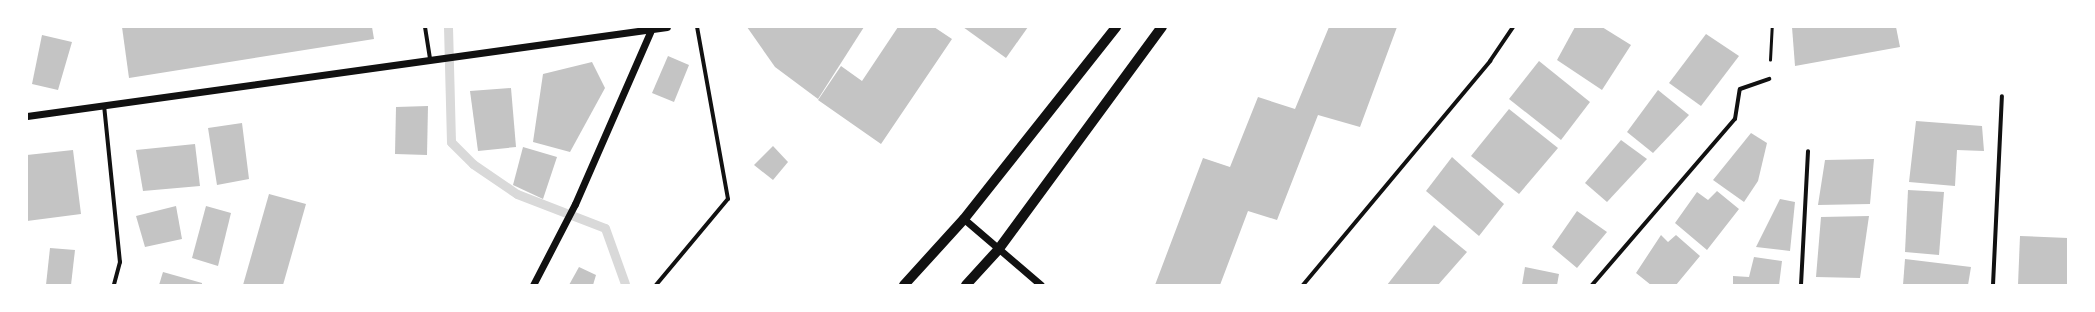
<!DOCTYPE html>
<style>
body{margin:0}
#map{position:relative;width:2095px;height:312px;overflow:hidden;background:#fff;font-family:Raleway,sans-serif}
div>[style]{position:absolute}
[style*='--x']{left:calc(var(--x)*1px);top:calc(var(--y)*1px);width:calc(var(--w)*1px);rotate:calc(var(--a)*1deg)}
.stream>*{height:9px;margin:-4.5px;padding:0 4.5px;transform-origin:4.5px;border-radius:4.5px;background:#d9d9d9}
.building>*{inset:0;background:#c4c4c4}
.path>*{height:2.5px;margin:-1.25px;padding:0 1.25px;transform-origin:1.25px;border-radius:1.25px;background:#111}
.minor>*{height:4px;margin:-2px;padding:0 2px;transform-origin:2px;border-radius:2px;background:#111}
.tertiary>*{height:7px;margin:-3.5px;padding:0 3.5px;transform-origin:3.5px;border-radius:3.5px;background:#111}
.primary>*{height:10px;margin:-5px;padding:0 5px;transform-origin:5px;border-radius:5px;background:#111}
span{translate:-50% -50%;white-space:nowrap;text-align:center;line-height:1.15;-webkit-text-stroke:3px #fff;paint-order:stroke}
.frame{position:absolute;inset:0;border:28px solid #fff;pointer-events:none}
</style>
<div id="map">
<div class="stream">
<div style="--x:448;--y:27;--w:115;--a:88.5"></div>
<div style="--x:451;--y:142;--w:31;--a:45"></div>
<div style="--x:473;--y:164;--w:53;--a:34.3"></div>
<div style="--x:517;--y:194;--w:94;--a:21.1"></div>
<div style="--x:605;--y:228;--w:59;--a:70.3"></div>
</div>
<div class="building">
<div style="clip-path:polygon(122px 27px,372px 27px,374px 39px,129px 78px)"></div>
<div style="clip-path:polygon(747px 27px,864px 27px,818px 99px,775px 67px)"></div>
<div style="clip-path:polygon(898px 27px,934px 27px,952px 39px,881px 144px,818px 100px,841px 66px,862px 81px)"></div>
<div style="clip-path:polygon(963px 27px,1028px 27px,1006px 58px)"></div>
<div style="clip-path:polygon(1329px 27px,1397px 27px,1360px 127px,1318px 115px,1277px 220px,1248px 211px,1220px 285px,1155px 285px,1203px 158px,1230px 167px,1258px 97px,1295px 109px)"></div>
<div style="clip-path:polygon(1575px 27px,1602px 27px,1631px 45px,1602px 90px,1557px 60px)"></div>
<div style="clip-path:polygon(1792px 27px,1896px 27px,1900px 47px,1795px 66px)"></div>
<div style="clip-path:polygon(1706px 34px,1739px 56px,1701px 106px,1669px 83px)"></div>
<div style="clip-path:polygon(42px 35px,72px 42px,58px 90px,32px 84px)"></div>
<div style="clip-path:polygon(668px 56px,689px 65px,674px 102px,652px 93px)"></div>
<div style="clip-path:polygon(1539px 61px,1590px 102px,1561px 140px,1509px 99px)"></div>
<div style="clip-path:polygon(592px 62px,605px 88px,570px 152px,533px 142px,543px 74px)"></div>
<div style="clip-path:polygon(511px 88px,516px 147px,478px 151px,470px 91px)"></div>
<div style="clip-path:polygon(1658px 90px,1689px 115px,1653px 153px,1627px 132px)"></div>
<div style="clip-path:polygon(428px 106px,427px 155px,395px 154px,396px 107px)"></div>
<div style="clip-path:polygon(1509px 109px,1558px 148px,1519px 194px,1471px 156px)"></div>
<div style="clip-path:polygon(1916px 121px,1982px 126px,1984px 151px,1957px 150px,1955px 186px,1909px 182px)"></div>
<div style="clip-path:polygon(242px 123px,249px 179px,217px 185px,208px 128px)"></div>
<div style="clip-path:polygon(1751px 133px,1767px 143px,1758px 181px,1744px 202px,1713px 180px)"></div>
<div style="clip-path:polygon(1621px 140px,1647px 159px,1607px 202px,1585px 183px)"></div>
<div style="clip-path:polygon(195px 144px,200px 186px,143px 191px,136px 150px)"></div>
<div style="clip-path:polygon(773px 146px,788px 162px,773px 180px,754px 165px)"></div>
<div style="clip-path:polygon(523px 147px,557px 157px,543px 199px,513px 185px)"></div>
<div style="clip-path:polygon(73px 150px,81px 214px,27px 221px,27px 155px)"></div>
<div style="clip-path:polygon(1452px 157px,1504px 204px,1479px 236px,1426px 191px)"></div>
<div style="clip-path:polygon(1874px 159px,1870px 204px,1818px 205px,1825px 160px)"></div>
<div style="clip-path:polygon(1908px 190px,1944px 192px,1939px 255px,1905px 252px)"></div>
<div style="clip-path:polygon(1717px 191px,1739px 209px,1707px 250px,1675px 223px,1697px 192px,1708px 200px)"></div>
<div style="clip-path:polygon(269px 194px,306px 204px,283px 285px,243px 285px)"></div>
<div style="clip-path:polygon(1780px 199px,1795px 202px,1790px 251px,1756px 247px)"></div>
<div style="clip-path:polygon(176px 206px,182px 239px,145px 247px,136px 216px)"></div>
<div style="clip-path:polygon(206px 206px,231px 213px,218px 266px,192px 258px)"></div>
<div style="clip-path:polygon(1577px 211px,1607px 232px,1577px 268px,1552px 247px)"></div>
<div style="clip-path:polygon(1869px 216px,1860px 278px,1816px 277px,1821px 217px)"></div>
<div style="clip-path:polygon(1434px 225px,1467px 252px,1438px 285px,1387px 285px)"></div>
<div style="clip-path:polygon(1661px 235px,1668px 242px,1676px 235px,1700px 256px,1676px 285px,1651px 285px,1636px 273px)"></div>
<div style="clip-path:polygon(2020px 236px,2068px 238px,2068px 285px,2018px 285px)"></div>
<div style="clip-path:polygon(50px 248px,75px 250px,71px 285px,46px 285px)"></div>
<div style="clip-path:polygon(1754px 257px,1782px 261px,1779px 285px,1733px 285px,1733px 276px,1749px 277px)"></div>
<div style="clip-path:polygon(1905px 259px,1971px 267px,1968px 285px,1903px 285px)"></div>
<div style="clip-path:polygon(579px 267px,596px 275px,593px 285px,569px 285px)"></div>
<div style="clip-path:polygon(1525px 267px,1559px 274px,1557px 285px,1522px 285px)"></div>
<div style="clip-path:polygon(163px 272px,202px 283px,202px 285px,159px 285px)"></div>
</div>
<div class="path">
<div style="--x:1770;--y:60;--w:33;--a:-87"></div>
</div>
<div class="minor">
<div style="--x:425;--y:27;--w:32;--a:81"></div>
<div style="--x:104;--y:105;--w:158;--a:84.2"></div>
<div style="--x:120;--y:262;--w:24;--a:105"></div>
<div style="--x:656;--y:285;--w:112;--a:-50.1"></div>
<div style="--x:728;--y:199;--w:175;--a:-100.2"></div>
<div style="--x:1303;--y:285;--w:292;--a:-50.1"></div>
<div style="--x:1490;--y:61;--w:41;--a:-55.9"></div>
<div style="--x:1592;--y:285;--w:219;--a:-49.3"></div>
<div style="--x:1735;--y:119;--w:30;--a:-81"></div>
<div style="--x:1740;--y:89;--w:31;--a:-19"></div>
<div style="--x:1801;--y:285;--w:134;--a:-87"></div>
<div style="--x:1993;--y:285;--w:189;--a:-87.3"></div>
</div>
<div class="tertiary">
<div style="--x:27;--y:116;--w:646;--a:-7.92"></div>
<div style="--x:964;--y:219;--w:101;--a:40.6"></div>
<div style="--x:533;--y:285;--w:91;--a:-62.6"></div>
<div style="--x:575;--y:204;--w:188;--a:-66.4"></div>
</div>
<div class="primary">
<div style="--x:904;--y:285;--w:89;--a:-47.7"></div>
<div style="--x:964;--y:219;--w:245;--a:-51.6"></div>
<div style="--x:966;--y:285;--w:47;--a:-47.6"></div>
<div style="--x:998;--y:250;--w:277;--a:-53.7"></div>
</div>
<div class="frame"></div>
</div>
